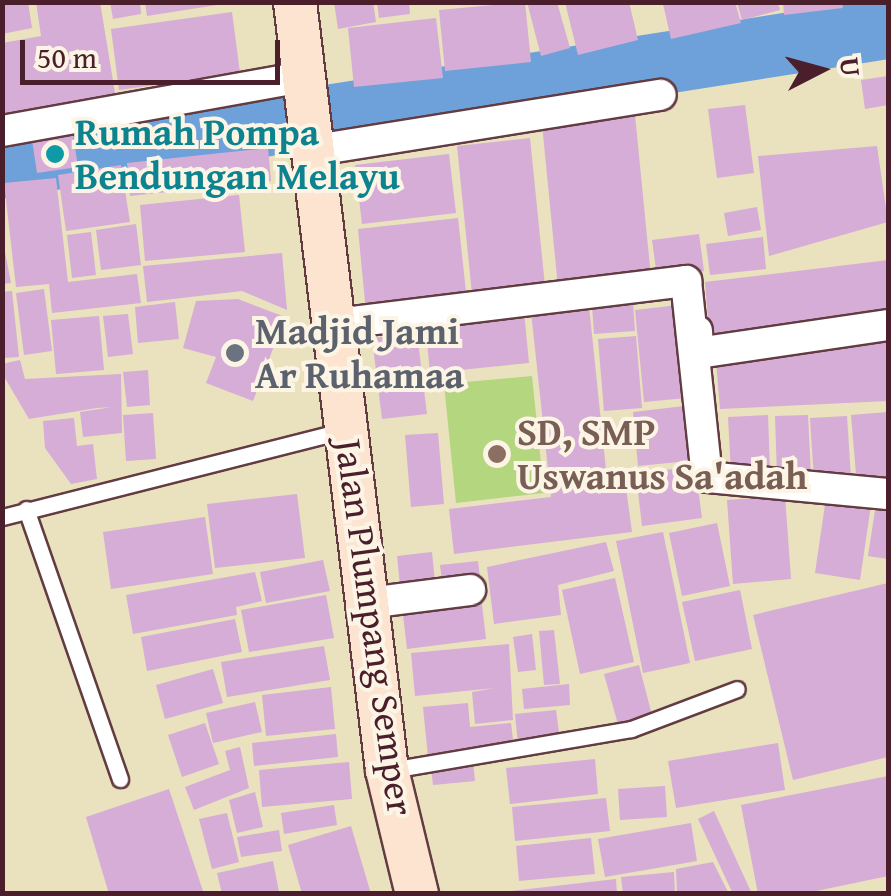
<!DOCTYPE html>
<style>
body{margin:0}
#map{position:relative;width:891px;height:896px;overflow:hidden;background:#eae1be;font-family:"Gentium Book Plus",serif}
div>[style]{position:absolute}
[style*='--x']{left:calc(var(--x)*1px);top:calc(var(--y)*1px);width:calc(var(--w)*1px);rotate:calc(var(--a)*1deg)}
.green>*{inset:0;background:#b3d67f}
.river>*{height:62px;margin:-31px;padding:0 31px;transform-origin:31px;border-radius:31px;background:#6ea0d9}
.building>*{inset:0;background:#d5add6}
.roads{filter:drop-shadow(2px 0 #623c41) drop-shadow(-2px 0 #623c41) drop-shadow(0 2px #623c41) drop-shadow(0 -2px #623c41)}
.lane>*{height:15px;margin:-7.5px;padding:0 7.5px;transform-origin:7.5px;border-radius:7.5px;background:#fff}
.street>*{height:30px;margin:-15px;padding:0 15px;transform-origin:15px;border-radius:15px;background:#fff}
.secondary>*{height:42px;margin:-21px;padding:0 21px;transform-origin:21px;border-radius:21px;background:#fde4d1}
.dots>*{width:28px;height:28px;translate:-50% -50%;box-sizing:border-box;border:5px solid #fcf5e5;border-radius:50%}
span{translate:-50% -50%;white-space:nowrap;text-align:center;line-height:1.15;-webkit-text-stroke:8px #fcf5e5;paint-order:stroke}
.culture-label{font-size:38px;color:#0d838f;font-weight:700}
.left{translate:0 -50%;text-align:left}
.worship-label{font-size:38px;color:#5b616d;font-weight:700}
.education-label{font-size:38px;color:#785e54;font-weight:700}
.street-label{font-size:38px;color:#4a1f2b}
.frame{position:absolute;inset:0;border:5px solid #4a1f2b;pointer-events:none}
.north{position:absolute;left:771px;top:20px;width:100px;height:100px;-webkit-text-stroke:8px #fcf5e5;paint-order:stroke;rotate:84deg;font-size:28px;font-weight:700;line-height:40px;text-align:center;color:#4a1f2b}
.north::after{content:'';display:block;margin:auto;width:35px;height:45px;background:#4a1f2b;clip-path:polygon(50% 0,100% 100%,50% 72%,0 100%)}
.scale{position:absolute;left:20px;top:40px;width:260px;height:45px;box-sizing:border-box;border:5px solid #4a1f2b;border-top:0;padding-left:12px;font-size:30px;line-height:35px;white-space:nowrap;color:#4a1f2b;-webkit-text-stroke:8px #fcf5e5;paint-order:stroke}
</style>
<div id="map">
<div class="green">
<div style="clip-path:polygon(532px 376px,544px 493px,456px 503px,444px 384px)"></div>
</div>
<div class="river">
<div style="--x:2;--y:167;--w:897;--a:-8.92"></div>
</div>
<div class="building">
<div style="clip-path:polygon(2px 2px,28px 2px,32px 28px,2px 34px)"></div>
<div style="clip-path:polygon(36px 2px,100px 2px,116px 99px,2px 118px,2px 43px,41px 36px)"></div>
<div style="clip-path:polygon(110px 2px,140px 2px,141px 14px,113px 19px)"></div>
<div style="clip-path:polygon(145px 2px,216px 2px,217px 5px,147px 16px)"></div>
<div style="clip-path:polygon(334px 2px,373px 2px,376px 22px,338px 29px)"></div>
<div style="clip-path:polygon(377px 2px,409px 2px,410px 14px,379px 18px)"></div>
<div style="clip-path:polygon(525px 2px,531px 62px,445px 71px,439px 10px)"></div>
<div style="clip-path:polygon(527px 2px,557px 2px,570px 48px,541px 56px)"></div>
<div style="clip-path:polygon(565px 2px,629px 2px,638px 40px,578px 55px)"></div>
<div style="clip-path:polygon(735px 2px,741px 23px,671px 39px,663px 4px)"></div>
<div style="clip-path:polygon(737px 2px,778px 2px,780px 10px,742px 20px)"></div>
<div style="clip-path:polygon(783px 2px,842px 2px,843px 8px,784px 15px)"></div>
<div style="clip-path:polygon(232px 12px,240px 73px,119px 90px,111px 29px)"></div>
<div style="clip-path:polygon(436px 18px,443px 78px,354px 87px,348px 28px)"></div>
<div style="clip-path:polygon(888px 76px,888px 105px,865px 109px,861px 80px)"></div>
<div style="clip-path:polygon(745px 105px,754px 173px,717px 178px,708px 109px)"></div>
<div style="clip-path:polygon(635px 115px,651px 277px,558px 287px,542px 124px)"></div>
<div style="clip-path:polygon(73px 135px,78px 167px,37px 173px,32px 140px)"></div>
<div style="clip-path:polygon(530px 138px,545px 286px,472px 294px,457px 146px)"></div>
<div style="clip-path:polygon(877px 146px,888px 222px,769px 256px,758px 156px)"></div>
<div style="clip-path:polygon(268px 148px,271px 181px,130px 196px,127px 163px)"></div>
<div style="clip-path:polygon(449px 154px,456px 213px,362px 224px,355px 165px)"></div>
<div style="clip-path:polygon(121px 165px,130px 222px,66px 231px,58px 175px)"></div>
<div style="clip-path:polygon(56px 178px,68px 282px,137px 274px,141px 303px,52px 313px,49px 284px,16px 287px,4px 183px)"></div>
<div style="clip-path:polygon(239px 195px,245px 252px,145px 261px,140px 205px)"></div>
<div style="clip-path:polygon(757px 207px,761px 230px,728px 236px,724px 213px)"></div>
<div style="clip-path:polygon(458px 218px,467px 301px,366px 312px,358px 229px)"></div>
<div style="clip-path:polygon(136px 224px,141px 265px,101px 270px,96px 230px)"></div>
<div style="clip-path:polygon(91px 232px,96px 275px,72px 278px,67px 235px)"></div>
<div style="clip-path:polygon(699px 234px,704px 271px,657px 277px,652px 240px)"></div>
<div style="clip-path:polygon(2px 236px,11px 283px,2px 284px)"></div>
<div style="clip-path:polygon(763px 237px,766px 269px,710px 275px,706px 244px)"></div>
<div style="clip-path:polygon(282px 253px,287px 310px,242px 291px,147px 302px,143px 266px)"></div>
<div style="clip-path:polygon(888px 260px,888px 319px,710px 346px,705px 282px)"></div>
<div style="clip-path:polygon(44px 289px,52px 351px,24px 355px,16px 293px)"></div>
<div style="clip-path:polygon(12px 291px,19px 357px,2px 358px,2px 292px)"></div>
<div style="clip-path:polygon(238px 299px,285px 317px,253px 401px,206px 383px,216px 357px,183px 348px,196px 301px)"></div>
<div style="clip-path:polygon(175px 302px,179px 339px,138px 343px,135px 307px)"></div>
<div style="clip-path:polygon(633px 302px,635px 331px,594px 334px,592px 306px)"></div>
<div style="clip-path:polygon(687px 304px,697px 397px,644px 402px,635px 310px)"></div>
<div style="clip-path:polygon(589px 306px,608px 489px,626px 488px,632px 532px,454px 554px,449px 509px,551px 497px,531px 312px)"></div>
<div style="clip-path:polygon(524px 311px,529px 363px,430px 373px,425px 321px)"></div>
<div style="clip-path:polygon(128px 314px,133px 354px,108px 357px,103px 316px)"></div>
<div style="clip-path:polygon(99px 316px,104px 370px,56px 374px,51px 320px)"></div>
<div style="clip-path:polygon(417px 333px,427px 414px,382px 419px,372px 338px)"></div>
<div style="clip-path:polygon(888px 335px,888px 401px,720px 409px,716px 361px)"></div>
<div style="clip-path:polygon(636px 336px,642px 408px,604px 411px,598px 339px)"></div>
<div style="clip-path:polygon(20px 360px,25px 379px,121px 374px,122px 433px,83px 437px,80px 412px,112px 407px,97px 408px,29px 419px,2px 373px,2px 364px)"></div>
<div style="clip-path:polygon(148px 370px,150px 405px,127px 407px,123px 372px)"></div>
<div style="clip-path:polygon(693px 405px,699px 460px,638px 466px,633px 412px)"></div>
<div style="clip-path:polygon(888px 412px,888px 483px,857px 486px,851px 415px)"></div>
<div style="clip-path:polygon(153px 413px,156px 459px,126px 461px,123px 415px)"></div>
<div style="clip-path:polygon(768px 415px,770px 471px,731px 473px,728px 417px)"></div>
<div style="clip-path:polygon(808px 415px,811px 475px,777px 477px,775px 416px)"></div>
<div style="clip-path:polygon(847px 416px,851px 478px,814px 481px,810px 418px)"></div>
<div style="clip-path:polygon(74px 418px,77px 446px,93px 444px,97px 479px,71px 484px,45px 448px,43px 421px)"></div>
<div style="clip-path:polygon(438px 433px,444px 504px,411px 507px,405px 435px)"></div>
<div style="clip-path:polygon(695px 466px,702px 518px,642px 526px,636px 474px)"></div>
<div style="clip-path:polygon(297px 494px,305px 558px,215px 568px,207px 504px)"></div>
<div style="clip-path:polygon(785px 496px,791px 579px,733px 584px,727px 500px)"></div>
<div style="clip-path:polygon(826px 498px,871px 505px,860px 580px,815px 573px)"></div>
<div style="clip-path:polygon(876px 504px,888px 506px,888px 559px,868px 556px)"></div>
<div style="clip-path:polygon(205px 517px,213px 574px,111px 589px,103px 532px)"></div>
<div style="clip-path:polygon(717px 523px,730px 586px,682px 596px,669px 533px)"></div>
<div style="clip-path:polygon(663px 532px,690px 663px,643px 673px,616px 541px)"></div>
<div style="clip-path:polygon(606px 542px,614px 571px,558px 585px,561px 615px,494px 624px,487px 567px)"></div>
<div style="clip-path:polygon(432px 552px,436px 592px,401px 595px,397px 556px)"></div>
<div style="clip-path:polygon(323px 560px,330px 591px,266px 603px,260px 572px)"></div>
<div style="clip-path:polygon(478px 561px,481px 585px,443px 589px,440px 565px)"></div>
<div style="clip-path:polygon(255px 572px,262px 601px,236px 607px,237px 615px,133px 634px,126px 595px)"></div>
<div style="clip-path:polygon(615px 578px,634px 662px,580px 674px,562px 590px)"></div>
<div style="clip-path:polygon(888px 583px,888px 757px,793px 780px,753px 615px)"></div>
<div style="clip-path:polygon(740px 590px,752px 649px,695px 661px,682px 602px)"></div>
<div style="clip-path:polygon(326px 595px,334px 638px,249px 652px,241px 610px)"></div>
<div style="clip-path:polygon(481px 596px,486px 639px,407px 649px,402px 606px)"></div>
<div style="clip-path:polygon(235px 619px,242px 652px,147px 671px,141px 637px)"></div>
<div style="clip-path:polygon(554px 630px,560px 684px,544px 685px,539px 631px)"></div>
<div style="clip-path:polygon(532px 634px,536px 670px,518px 672px,513px 637px)"></div>
<div style="clip-path:polygon(509px 644px,513px 720px,475px 724px,472px 692px,495px 688px,415px 696px,411px 653px)"></div>
<div style="clip-path:polygon(324px 646px,330px 680px,227px 697px,221px 662px)"></div>
<div style="clip-path:polygon(639px 665px,653px 719px,619px 728px,604px 674px)"></div>
<div style="clip-path:polygon(213px 669px,223px 703px,165px 719px,156px 685px)"></div>
<div style="clip-path:polygon(569px 684px,570px 705px,524px 709px,522px 689px)"></div>
<div style="clip-path:polygon(331px 687px,335px 729px,266px 736px,262px 695px)"></div>
<div style="clip-path:polygon(255px 702px,262px 732px,213px 743px,206px 713px)"></div>
<div style="clip-path:polygon(468px 703px,470px 727px,511px 723px,514px 748px,428px 757px,423px 707px)"></div>
<div style="clip-path:polygon(556px 710px,560px 740px,518px 745px,515px 714px)"></div>
<div style="clip-path:polygon(205px 723px,219px 764px,182px 777px,168px 735px)"></div>
<div style="clip-path:polygon(336px 734px,338px 757px,254px 766px,252px 743px)"></div>
<div style="clip-path:polygon(778px 743px,785px 790px,676px 808px,668px 761px)"></div>
<div style="clip-path:polygon(240px 747px,249px 788px,194px 810px,185px 787px,230px 770px,225px 751px)"></div>
<div style="clip-path:polygon(595px 759px,598px 794px,510px 804px,506px 768px)"></div>
<div style="clip-path:polygon(349px 762px,352px 799px,262px 807px,259px 770px)"></div>
<div style="clip-path:polygon(473px 762px,475px 781px,433px 785px,431px 767px)"></div>
<div style="clip-path:polygon(888px 776px,888px 876px,802px 894px,758px 894px,741px 805px)"></div>
<div style="clip-path:polygon(665px 786px,667px 817px,620px 820px,618px 789px)"></div>
<div style="clip-path:polygon(169px 789px,204px 894px,109px 894px,86px 817px)"></div>
<div style="clip-path:polygon(255px 792px,263px 827px,237px 833px,229px 800px)"></div>
<div style="clip-path:polygon(606px 798px,610px 831px,515px 841px,512px 807px)"></div>
<div style="clip-path:polygon(334px 805px,337px 825px,284px 834px,281px 813px)"></div>
<div style="clip-path:polygon(714px 811px,752px 894px,733px 894px,698px 819px)"></div>
<div style="clip-path:polygon(227px 813px,239px 862px,212px 869px,199px 819px)"></div>
<div style="clip-path:polygon(691px 823px,697px 861px,605px 877px,598px 839px)"></div>
<div style="clip-path:polygon(351px 826px,371px 894px,302px 894px,288px 845px)"></div>
<div style="clip-path:polygon(279px 830px,282px 851px,241px 857px,237px 837px)"></div>
<div style="clip-path:polygon(591px 838px,595px 874px,519px 881px,516px 846px)"></div>
<div style="clip-path:polygon(273px 861px,279px 892px,222px 894px,217px 873px)"></div>
<div style="clip-path:polygon(713px 862px,729px 894px,677px 894px,676px 869px)"></div>
<div style="clip-path:polygon(674px 872px,675px 894px,623px 894px,621px 877px)"></div>
<div style="clip-path:polygon(616px 879px,617px 894px,511px 894px,511px 891px)"></div>
</div>
<div class="roads">
<div class="lane">
<div style="--x:26;--y:509;--w:286;--a:70.8"></div>
<div style="--x:2;--y:517;--w:354;--a:-14.2"></div>
<div style="--x:391;--y:770;--w:243;--a:-9.7"></div>
<div style="--x:631;--y:729;--w:113;--a:-20.7"></div>
</div>
<div class="street">
<div style="--x:2;--y:131;--w:310;--a:-10.2"></div>
<div style="--x:316;--y:150;--w:349;--a:-9.1"></div>
<div style="--x:335;--y:324;--w:354;--a:-7"></div>
<div style="--x:686;--y:281;--w:197;--a:83.9"></div>
<div style="--x:707;--y:477;--w:182;--a:5.4"></div>
<div style="--x:697;--y:331;--w:22;--a:87"></div>
<div style="--x:698;--y:353;--w:192;--a:-8.4"></div>
<div style="--x:368;--y:603;--w:103;--a:-7.3"></div>
</div>
<div class="secondary">
<div style="--x:295;--y:2;--w:773;--a:83.17"></div>
<div style="--x:387;--y:770;--w:128;--a:76.4"></div>
</div>
</div>
<div class="dots">
<div style="left:55px;top:154px;background:#0f9aa8"></div>
<div style="left:235px;top:353px;background:#6b7280"></div>
<div style="left:497px;top:454px;background:#8d6e63"></div>
</div>
<div class="culture-label">
<span class="left" style="left:75px;top:154px">Rumah Pompa<br>Bendungan Melayu</span>
</div>
<div class="worship-label">
<span class="left" style="left:255px;top:353px">Madjid Jami<br>Ar Ruhamaa</span>
</div>
<div class="education-label">
<span class="left" style="left:517px;top:454px">SD, SMP<br>Uswanus Sa'adah</span>
</div>
<div class="street-label">
<span style="left:375px;top:627px;rotate:82deg">Jalan Plumpang Semper</span>
</div>
<div class="frame"></div>
<div class="north">U</div>
<div class="scale">50 m</div>
</div>
